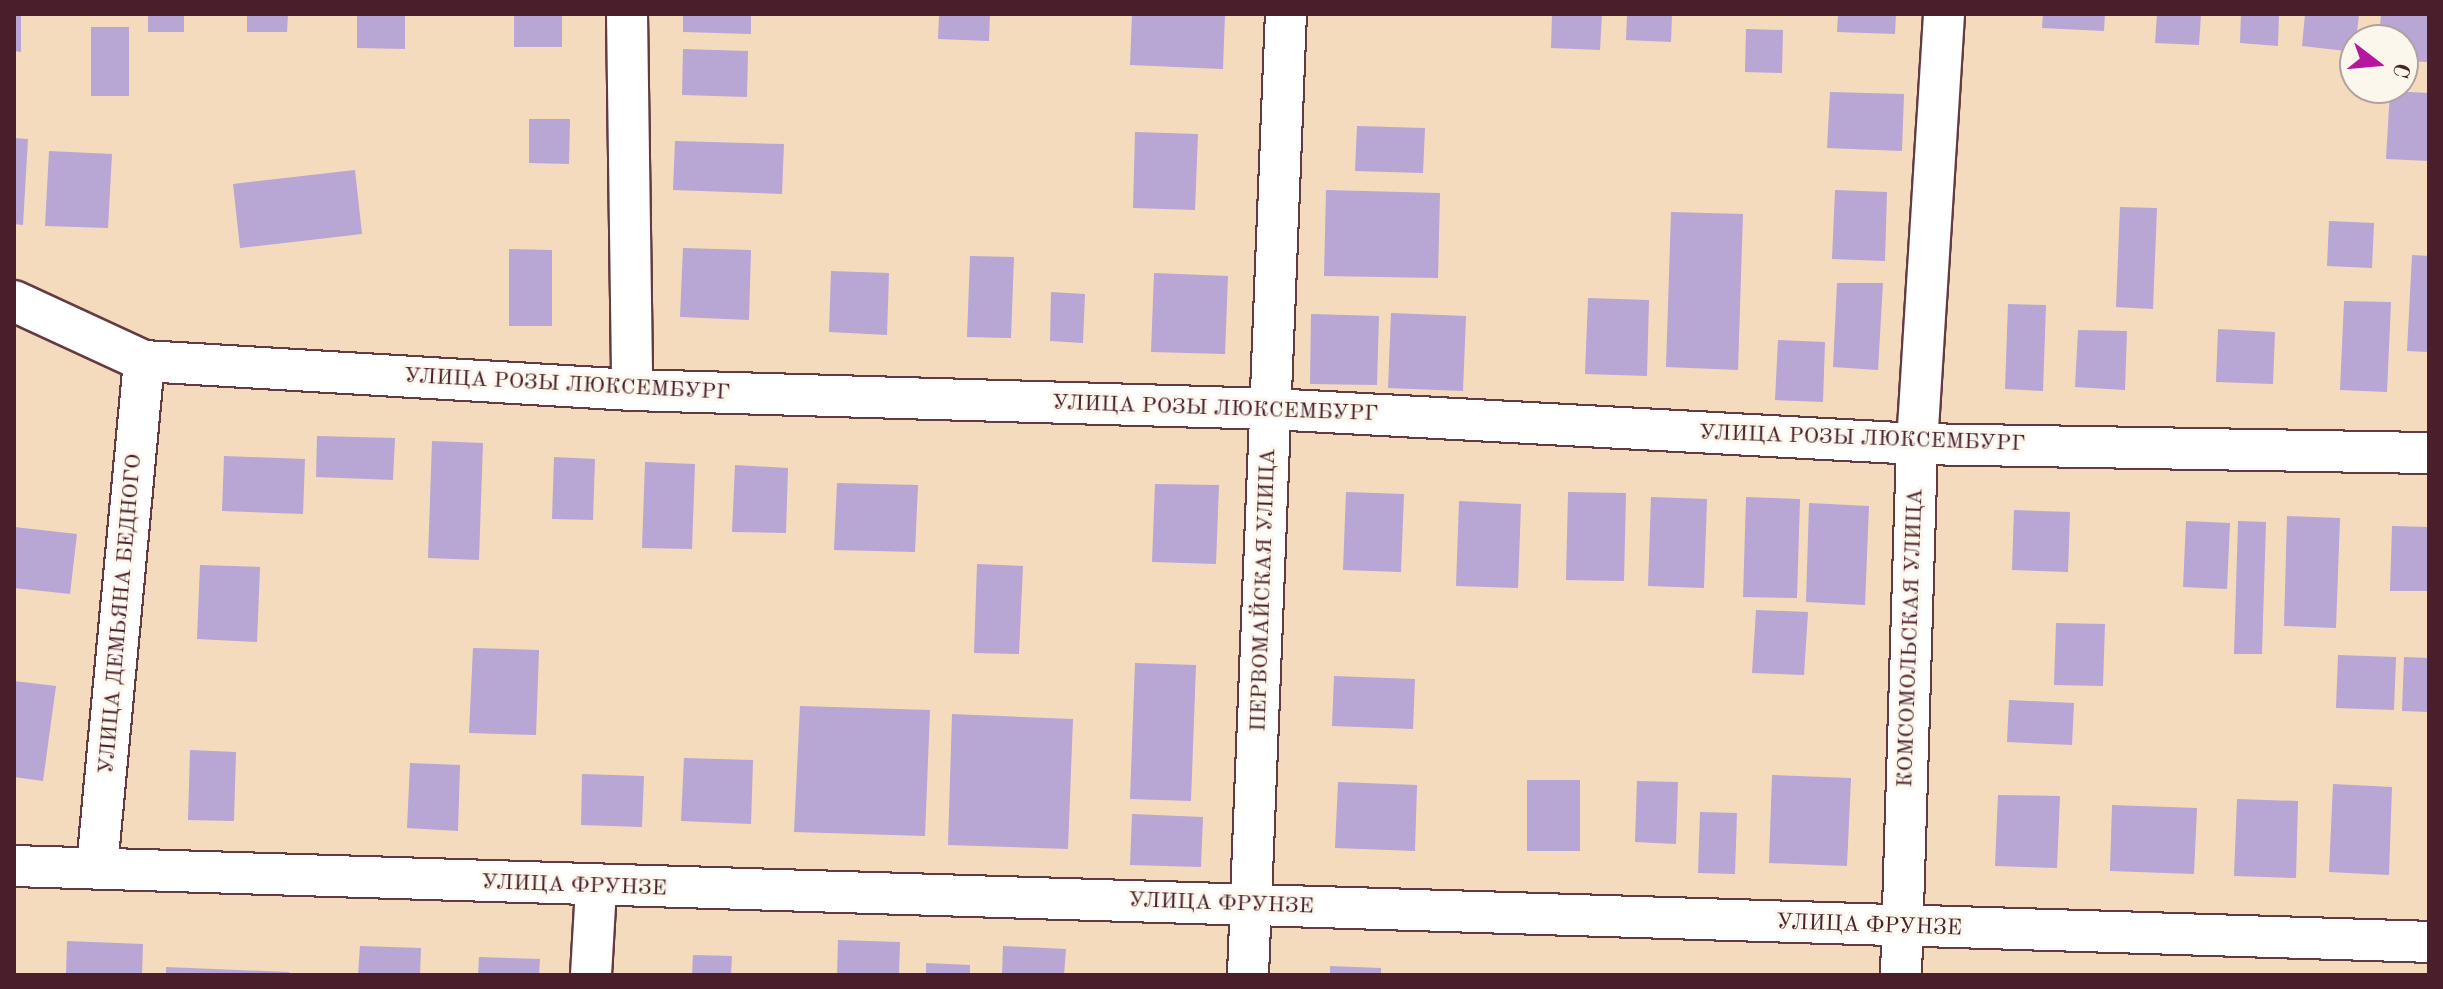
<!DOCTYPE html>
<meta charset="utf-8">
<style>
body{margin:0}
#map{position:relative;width:2443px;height:989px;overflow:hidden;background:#f4dbbe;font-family:"Old Standard TT",serif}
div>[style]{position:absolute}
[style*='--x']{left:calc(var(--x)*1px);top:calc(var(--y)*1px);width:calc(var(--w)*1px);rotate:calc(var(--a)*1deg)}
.building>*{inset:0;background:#b8a6d4}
.roads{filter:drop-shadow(2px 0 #643b41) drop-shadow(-2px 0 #643b41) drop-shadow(0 2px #643b41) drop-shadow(0 -2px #643b41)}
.street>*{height:40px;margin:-20px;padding:0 20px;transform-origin:20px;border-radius:20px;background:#fff}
span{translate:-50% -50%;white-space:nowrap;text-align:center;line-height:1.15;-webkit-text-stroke:6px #fbf7ec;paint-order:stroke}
.street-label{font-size:22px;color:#4a1f2b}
.frame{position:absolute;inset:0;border:16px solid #4a1f2b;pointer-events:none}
.north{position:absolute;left:2339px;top:24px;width:80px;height:80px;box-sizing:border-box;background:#fbf7ec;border:2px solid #b4a19f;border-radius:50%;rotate:106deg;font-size:22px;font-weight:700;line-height:32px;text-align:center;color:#4a1f2b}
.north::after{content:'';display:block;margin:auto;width:28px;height:36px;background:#b5179e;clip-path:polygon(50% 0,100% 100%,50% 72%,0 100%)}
</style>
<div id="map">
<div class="building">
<div style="clip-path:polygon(14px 14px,21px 14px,21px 52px,14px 51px)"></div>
<div style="clip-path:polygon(148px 14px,184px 14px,184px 32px,148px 32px)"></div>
<div style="clip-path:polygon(247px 14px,288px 14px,287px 32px,247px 32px)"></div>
<div style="clip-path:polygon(357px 14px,405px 14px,405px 49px,357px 48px)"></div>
<div style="clip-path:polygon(514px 14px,562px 14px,562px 47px,514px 47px)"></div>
<div style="clip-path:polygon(683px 14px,751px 14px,751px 34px,683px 32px)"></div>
<div style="clip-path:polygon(939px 14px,990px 14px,989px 41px,938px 39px)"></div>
<div style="clip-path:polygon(1132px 14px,1225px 14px,1223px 69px,1130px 65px)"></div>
<div style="clip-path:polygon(1552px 14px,1602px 14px,1600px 50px,1551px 48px)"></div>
<div style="clip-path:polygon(1627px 14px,1672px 14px,1671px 42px,1626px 40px)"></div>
<div style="clip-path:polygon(1838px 14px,1896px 14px,1895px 34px,1837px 32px)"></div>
<div style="clip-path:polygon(2043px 14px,2105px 14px,2104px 31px,2042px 28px)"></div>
<div style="clip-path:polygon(2157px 14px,2201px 14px,2199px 45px,2155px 43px)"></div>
<div style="clip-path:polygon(2241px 14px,2279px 14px,2278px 46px,2240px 43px)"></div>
<div style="clip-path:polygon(2305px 14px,2359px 14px,2355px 52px,2302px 46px)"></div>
<div style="clip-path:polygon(2381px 14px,2429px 14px,2427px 62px,2403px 61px,2403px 40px,2379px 40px)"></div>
<div style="clip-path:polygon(91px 27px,129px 27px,129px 96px,91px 96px)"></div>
<div style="clip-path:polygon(1746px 29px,1783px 30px,1782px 73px,1745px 72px)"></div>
<div style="clip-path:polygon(683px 49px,748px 51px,747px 97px,682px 95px)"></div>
<div style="clip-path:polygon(2390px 91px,2429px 93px,2429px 161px,2386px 159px)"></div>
<div style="clip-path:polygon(1830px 92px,1904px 94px,1902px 151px,1827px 148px)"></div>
<div style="clip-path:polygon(529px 119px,570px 119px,569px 164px,529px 163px)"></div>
<div style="clip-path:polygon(1357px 126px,1425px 128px,1423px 173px,1355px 171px)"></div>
<div style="clip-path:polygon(1135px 132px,1198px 134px,1195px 210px,1133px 208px)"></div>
<div style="clip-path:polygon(14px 138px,28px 139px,23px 225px,14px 224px)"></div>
<div style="clip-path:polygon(675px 141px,784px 144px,782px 194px,673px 190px)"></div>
<div style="clip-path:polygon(49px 151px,112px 154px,108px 228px,45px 226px)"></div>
<div style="clip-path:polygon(355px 170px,362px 234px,240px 248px,233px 184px)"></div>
<div style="clip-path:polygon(1326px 190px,1440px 193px,1438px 278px,1324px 276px)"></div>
<div style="clip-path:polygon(1835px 190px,1887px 192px,1885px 261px,1832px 259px)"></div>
<div style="clip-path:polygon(2120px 207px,2157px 208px,2153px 309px,2116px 307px)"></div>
<div style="clip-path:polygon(1671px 212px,1743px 214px,1738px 370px,1666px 367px)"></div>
<div style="clip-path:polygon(2329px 221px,2374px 223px,2372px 268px,2327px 266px)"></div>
<div style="clip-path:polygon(683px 248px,751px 250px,749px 320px,680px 317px)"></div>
<div style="clip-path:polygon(509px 249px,552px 250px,552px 326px,509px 326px)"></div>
<div style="clip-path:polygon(2412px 255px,2429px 256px,2429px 352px,2407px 351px)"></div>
<div style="clip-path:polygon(970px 256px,1014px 257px,1011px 338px,967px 337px)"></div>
<div style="clip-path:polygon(831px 271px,889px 273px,887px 335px,829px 332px)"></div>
<div style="clip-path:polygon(1154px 273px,1228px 276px,1225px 354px,1151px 352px)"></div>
<div style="clip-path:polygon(1837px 283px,1883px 283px,1878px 370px,1833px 367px)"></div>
<div style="clip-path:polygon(1051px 292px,1085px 294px,1083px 343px,1050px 341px)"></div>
<div style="clip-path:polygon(1588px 298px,1649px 300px,1647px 376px,1585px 374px)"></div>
<div style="clip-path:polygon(2344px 301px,2391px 302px,2387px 392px,2340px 390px)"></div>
<div style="clip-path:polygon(2008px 304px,2046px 305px,2043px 391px,2005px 389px)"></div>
<div style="clip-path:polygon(1391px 313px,1466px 316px,1463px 391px,1388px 388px)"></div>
<div style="clip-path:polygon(1311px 314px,1379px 316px,1377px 385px,1310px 384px)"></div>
<div style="clip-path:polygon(2218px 329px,2275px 332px,2273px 384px,2216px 382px)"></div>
<div style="clip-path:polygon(2078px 330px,2127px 331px,2125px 390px,2075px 387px)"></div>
<div style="clip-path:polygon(1778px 340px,1825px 342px,1823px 402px,1775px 400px)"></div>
<div style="clip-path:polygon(317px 436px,395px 438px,393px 480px,316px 477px)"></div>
<div style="clip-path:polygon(432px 441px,483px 443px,479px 560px,428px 558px)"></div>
<div style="clip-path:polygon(224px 456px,305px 459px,303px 514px,222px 511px)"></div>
<div style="clip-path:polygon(554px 457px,595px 459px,593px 520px,552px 519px)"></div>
<div style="clip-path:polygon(645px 462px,695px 464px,692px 549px,642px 548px)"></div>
<div style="clip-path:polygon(735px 465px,788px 468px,786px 533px,732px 532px)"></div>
<div style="clip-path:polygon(837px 483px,918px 485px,915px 552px,834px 550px)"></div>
<div style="clip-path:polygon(1155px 484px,1219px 485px,1216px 564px,1152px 562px)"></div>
<div style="clip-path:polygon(1346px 492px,1404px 494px,1401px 572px,1343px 570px)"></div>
<div style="clip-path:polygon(1568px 492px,1626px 493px,1624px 581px,1566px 580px)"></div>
<div style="clip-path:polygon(1651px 497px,1707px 499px,1704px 588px,1648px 586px)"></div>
<div style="clip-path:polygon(1746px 497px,1800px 499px,1797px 598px,1743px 597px)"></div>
<div style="clip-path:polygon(1459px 501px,1521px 504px,1518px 588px,1456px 586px)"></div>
<div style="clip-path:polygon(1809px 503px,1869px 506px,1865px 605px,1806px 602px)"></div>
<div style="clip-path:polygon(2014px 510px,2070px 512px,2068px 572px,2012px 570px)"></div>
<div style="clip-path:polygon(2287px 516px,2340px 518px,2336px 628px,2284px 626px)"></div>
<div style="clip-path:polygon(2186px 521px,2230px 523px,2227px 589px,2183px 587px)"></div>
<div style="clip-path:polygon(2238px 521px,2266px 522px,2262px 654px,2234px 654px)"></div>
<div style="clip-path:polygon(2392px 526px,2429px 527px,2429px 591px,2390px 591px)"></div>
<div style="clip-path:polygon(14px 527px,77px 534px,70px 594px,14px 588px)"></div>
<div style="clip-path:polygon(977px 564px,1023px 566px,1019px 654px,974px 653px)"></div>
<div style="clip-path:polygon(200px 565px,260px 567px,257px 642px,197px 639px)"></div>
<div style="clip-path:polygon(1756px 610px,1808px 612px,1804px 675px,1752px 673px)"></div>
<div style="clip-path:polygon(2056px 623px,2105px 624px,2103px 686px,2054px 685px)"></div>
<div style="clip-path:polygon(473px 648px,539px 650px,536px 735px,469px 733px)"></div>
<div style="clip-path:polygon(2338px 655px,2396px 657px,2394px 710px,2336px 708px)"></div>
<div style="clip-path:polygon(2404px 657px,2429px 658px,2429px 712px,2402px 711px)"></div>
<div style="clip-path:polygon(1135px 663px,1196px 665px,1191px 801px,1130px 799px)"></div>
<div style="clip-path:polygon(1334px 676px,1415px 679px,1413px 729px,1332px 726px)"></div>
<div style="clip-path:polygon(14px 681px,56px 686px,43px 781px,14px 777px)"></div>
<div style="clip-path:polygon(2009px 700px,2074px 703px,2072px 745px,2007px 742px)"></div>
<div style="clip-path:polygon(800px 706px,930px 710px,925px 836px,794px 832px)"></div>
<div style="clip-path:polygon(952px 714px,1073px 719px,1068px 849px,948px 845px)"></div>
<div style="clip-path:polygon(190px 750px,236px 752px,234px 821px,188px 820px)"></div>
<div style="clip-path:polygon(684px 758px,753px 760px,751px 824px,681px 821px)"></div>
<div style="clip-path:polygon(410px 763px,460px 765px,458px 831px,407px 828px)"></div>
<div style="clip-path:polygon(582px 774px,644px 776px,642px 827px,581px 825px)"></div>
<div style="clip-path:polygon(1772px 775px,1851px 778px,1847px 866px,1769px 863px)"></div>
<div style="clip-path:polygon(1527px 780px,1580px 780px,1580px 851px,1527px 851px)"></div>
<div style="clip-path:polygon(1637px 781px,1678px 782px,1676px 844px,1635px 842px)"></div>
<div style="clip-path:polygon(1338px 782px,1417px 785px,1415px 851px,1335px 848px)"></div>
<div style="clip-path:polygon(2333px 784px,2392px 787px,2389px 875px,2329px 872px)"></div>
<div style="clip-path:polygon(1998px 795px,2060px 796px,2057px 868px,1995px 866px)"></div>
<div style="clip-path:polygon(2237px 799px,2298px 801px,2296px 878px,2234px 876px)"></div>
<div style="clip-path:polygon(2112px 805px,2197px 808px,2194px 874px,2110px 871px)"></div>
<div style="clip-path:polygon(1700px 812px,1737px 813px,1735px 874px,1698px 873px)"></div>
<div style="clip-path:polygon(1132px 814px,1203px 817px,1201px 867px,1130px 865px)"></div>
<div style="clip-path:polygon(838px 940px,900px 942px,899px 975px,837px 975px)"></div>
<div style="clip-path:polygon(67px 941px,143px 944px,142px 975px,66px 975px)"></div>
<div style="clip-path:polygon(360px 946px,421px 948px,420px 975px,358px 975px)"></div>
<div style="clip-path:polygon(1003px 946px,1066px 949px,1064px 975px,1002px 975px)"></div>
<div style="clip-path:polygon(693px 955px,732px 956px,731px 975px,692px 975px)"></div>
<div style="clip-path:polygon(479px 957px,540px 959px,539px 975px,478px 975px)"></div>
<div style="clip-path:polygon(926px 963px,970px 965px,970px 975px,926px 975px)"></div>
<div style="clip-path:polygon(1330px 966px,1381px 968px,1381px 975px,1330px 975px)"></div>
<div style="clip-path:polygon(166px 967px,289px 972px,289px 975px,166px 975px)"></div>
</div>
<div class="roads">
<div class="street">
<div style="--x:627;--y:14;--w:376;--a:89.2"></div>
<div style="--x:14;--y:301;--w:143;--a:24.8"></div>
<div style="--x:144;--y:361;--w:489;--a:3.4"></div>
<div style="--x:632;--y:390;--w:639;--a:1.7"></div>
<div style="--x:1271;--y:409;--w:647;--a:3.1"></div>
<div style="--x:1917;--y:444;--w:512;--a:1.01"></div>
<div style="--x:14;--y:866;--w:2416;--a:1.8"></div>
<div style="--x:97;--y:867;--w:508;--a:-84.69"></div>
<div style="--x:591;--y:975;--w:87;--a:-86.7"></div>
<div style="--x:1248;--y:975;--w:962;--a:-87.74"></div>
<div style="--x:1901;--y:975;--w:531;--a:-88.27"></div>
<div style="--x:1917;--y:444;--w:431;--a:-86.4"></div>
</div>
</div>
<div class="street-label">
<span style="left:567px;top:385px;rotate:3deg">УЛИЦА РОЗЫ ЛЮКСЕМБУРГ</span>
<span style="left:1215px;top:409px;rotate:2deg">УЛИЦА РОЗЫ ЛЮКСЕМБУРГ</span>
<span style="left:1862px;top:439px;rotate:2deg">УЛИЦА РОЗЫ ЛЮКСЕМБУРГ</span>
<span style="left:1264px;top:590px;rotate:-88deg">ПЕРВОМАЙСКАЯ УЛИЦА</span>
<span style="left:121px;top:614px;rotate:-85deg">УЛИЦА ДЕМЬЯНА БЕДНОГО</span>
<span style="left:1911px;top:638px;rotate:-88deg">КОМСОМОЛЬСКАЯ УЛИЦА</span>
<span style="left:574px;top:886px;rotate:2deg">УЛИЦА ФРУНЗЕ</span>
<span style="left:1221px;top:904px;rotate:2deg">УЛИЦА ФРУНЗЕ</span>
<span style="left:1869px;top:926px;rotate:2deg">УЛИЦА ФРУНЗЕ</span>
</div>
<div class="frame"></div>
<div class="north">С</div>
</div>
